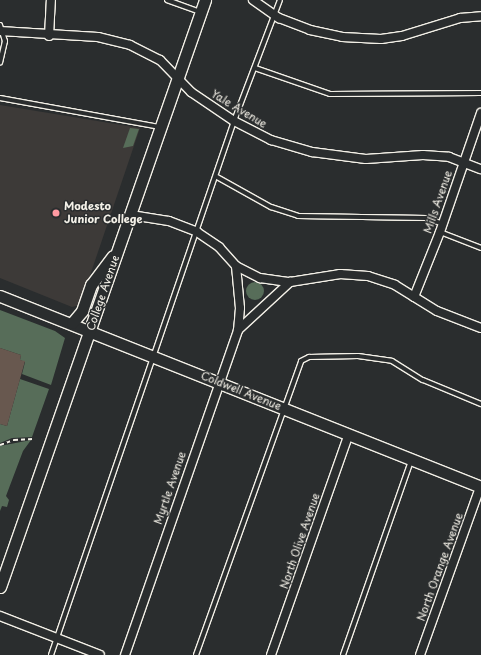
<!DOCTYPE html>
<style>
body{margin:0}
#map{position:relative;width:481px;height:655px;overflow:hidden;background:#2a2d2e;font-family:"Playpen Sans",sans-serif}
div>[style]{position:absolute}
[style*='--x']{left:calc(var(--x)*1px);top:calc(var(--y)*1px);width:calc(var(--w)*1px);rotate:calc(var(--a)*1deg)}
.built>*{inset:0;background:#3d3a38}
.green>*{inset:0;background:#576d59}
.round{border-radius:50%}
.building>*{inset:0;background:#68584f}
.path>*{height:2px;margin-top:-1px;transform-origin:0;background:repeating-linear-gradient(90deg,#f4f1e8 0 4px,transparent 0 7px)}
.roads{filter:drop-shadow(1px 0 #f4f1e8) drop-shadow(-1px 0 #f4f1e8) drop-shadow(0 1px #f4f1e8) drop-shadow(0 -1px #f4f1e8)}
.lane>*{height:4px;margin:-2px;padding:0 2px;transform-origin:2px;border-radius:2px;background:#2a2d2e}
.street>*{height:8px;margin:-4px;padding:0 4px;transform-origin:4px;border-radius:4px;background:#2a2d2e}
.secondary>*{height:11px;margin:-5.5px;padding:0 5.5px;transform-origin:5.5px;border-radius:5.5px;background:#2a2d2e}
.dots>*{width:11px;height:11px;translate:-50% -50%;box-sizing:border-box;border:2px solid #2a2d2e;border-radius:50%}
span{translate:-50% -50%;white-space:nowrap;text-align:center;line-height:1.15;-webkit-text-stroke:3px #2a2d2e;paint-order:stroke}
.street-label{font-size:11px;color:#f4f1e8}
.poi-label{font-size:11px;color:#f4f1e8;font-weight:700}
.left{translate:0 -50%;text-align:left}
</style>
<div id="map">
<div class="built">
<div style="clip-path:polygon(0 105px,140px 128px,80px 305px,72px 307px,0 278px)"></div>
</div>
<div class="green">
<div style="clip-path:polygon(130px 128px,139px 129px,133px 146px,123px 148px)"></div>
<div class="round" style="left:246px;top:282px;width:18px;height:18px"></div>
<div style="clip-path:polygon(0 310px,55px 331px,65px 338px,51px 385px,22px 374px,25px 362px,20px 360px,21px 355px,0 348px)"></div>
<div style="clip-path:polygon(20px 379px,49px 389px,32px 437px,12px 438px,0 443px,0 424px,7px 426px)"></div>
<div style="clip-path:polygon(31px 440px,23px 451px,6px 496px,9px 500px,7px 507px,2px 506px,0 511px,0 446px)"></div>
</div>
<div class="building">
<div style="clip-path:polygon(0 348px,21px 355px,20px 360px,25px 361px,7px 426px,0 424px)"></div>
</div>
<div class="path">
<div style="--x:0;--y:445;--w:15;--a:-20"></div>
<div style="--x:14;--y:440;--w:19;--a:-3"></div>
</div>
<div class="roads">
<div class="lane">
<div style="--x:167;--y:0;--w:35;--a:20"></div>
<div style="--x:0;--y:25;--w:17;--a:73"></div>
<div style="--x:5;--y:41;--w:22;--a:103"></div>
<div style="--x:255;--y:68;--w:79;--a:19.1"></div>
<div style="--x:330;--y:94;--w:151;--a:-0.4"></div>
<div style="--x:0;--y:98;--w:163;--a:10.3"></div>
<div style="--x:217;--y:177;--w:62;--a:29.1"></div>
<div style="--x:271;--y:207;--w:28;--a:18"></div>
<div style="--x:298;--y:216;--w:128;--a:0.9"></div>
<div style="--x:426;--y:218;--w:18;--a:19"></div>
<div style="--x:440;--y:232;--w:44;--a:21.3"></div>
<div style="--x:51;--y:655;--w:564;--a:-71.08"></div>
<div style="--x:234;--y:121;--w:129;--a:-69.2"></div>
<div style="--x:196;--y:655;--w:312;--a:-70.3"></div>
<div style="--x:301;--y:361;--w:9;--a:-27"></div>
<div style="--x:309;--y:357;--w:49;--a:-1.2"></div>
<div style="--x:358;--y:356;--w:34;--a:8"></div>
<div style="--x:392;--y:361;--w:36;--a:32"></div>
<div style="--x:423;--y:380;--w:63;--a:22.5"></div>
<div style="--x:343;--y:655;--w:206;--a:-70.7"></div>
</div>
<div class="street">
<div style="--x:253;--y:0;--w:32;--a:35"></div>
<div style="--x:279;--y:18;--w:33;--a:21"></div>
<div style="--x:310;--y:30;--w:33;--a:12"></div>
<div style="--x:342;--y:37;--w:39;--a:3"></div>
<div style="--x:381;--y:39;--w:21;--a:-8"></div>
<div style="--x:402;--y:36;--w:61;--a:-17.2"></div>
<div style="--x:460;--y:18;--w:21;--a:-5"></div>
<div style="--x:0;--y:31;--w:98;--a:3.5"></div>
<div style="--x:98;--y:37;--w:33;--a:14"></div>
<div style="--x:130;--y:45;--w:34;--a:27"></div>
<div style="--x:160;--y:60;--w:45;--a:45.9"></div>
<div style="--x:191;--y:92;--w:52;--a:34"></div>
<div style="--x:234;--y:121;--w:42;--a:27.2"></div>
<div style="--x:271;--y:140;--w:43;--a:16.3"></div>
<div style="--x:312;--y:152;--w:54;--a:7.4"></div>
<div style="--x:366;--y:159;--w:57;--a:-4"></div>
<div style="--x:423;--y:155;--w:26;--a:4"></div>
<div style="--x:449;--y:157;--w:34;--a:21"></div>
<div style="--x:49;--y:36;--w:36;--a:-87"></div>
<div style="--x:131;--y:215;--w:38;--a:9"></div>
<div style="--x:169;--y:221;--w:30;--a:21"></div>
<div style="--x:197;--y:232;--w:27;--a:34"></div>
<div style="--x:219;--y:247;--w:25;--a:48"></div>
<div style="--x:236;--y:266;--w:27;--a:27"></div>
<div style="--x:260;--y:278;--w:30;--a:8"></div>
<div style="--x:290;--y:282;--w:51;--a:-9.1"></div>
<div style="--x:340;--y:274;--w:28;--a:4"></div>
<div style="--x:368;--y:276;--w:28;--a:18"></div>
<div style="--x:395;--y:285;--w:49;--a:31.8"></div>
<div style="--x:437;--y:311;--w:47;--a:21.1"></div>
<div style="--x:236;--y:266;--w:42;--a:84.6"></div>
<div style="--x:240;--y:308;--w:22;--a:95"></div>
<div style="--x:414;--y:297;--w:70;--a:-68.2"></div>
<div style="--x:440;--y:232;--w:126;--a:-71"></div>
<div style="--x:0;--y:616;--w:107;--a:21.3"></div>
<div style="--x:125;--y:655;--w:344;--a:-70.8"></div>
<div style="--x:238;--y:330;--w:71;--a:-42.7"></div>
<div style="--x:271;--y:655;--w:234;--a:-70.6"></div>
<div style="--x:420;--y:655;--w:178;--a:-70.3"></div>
</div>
<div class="secondary">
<div style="--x:0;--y:296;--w:518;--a:21.66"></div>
<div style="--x:72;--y:323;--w:16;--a:-50"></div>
<div style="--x:82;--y:311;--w:28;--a:-71"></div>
<div style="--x:91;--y:285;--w:36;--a:-53"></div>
<div style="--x:0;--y:587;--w:622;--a:-70.75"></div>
</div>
</div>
<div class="dots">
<div style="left:56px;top:213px;background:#ff9aa2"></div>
</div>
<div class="street-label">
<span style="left:239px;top:109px;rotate:31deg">Yale Avenue</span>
<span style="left:438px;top:202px;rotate:-71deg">Mills Avenue</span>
<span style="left:103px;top:293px;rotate:-71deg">College Avenue</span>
<span style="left:241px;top:391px;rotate:22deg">Coldwell Avenue</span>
<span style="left:170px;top:488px;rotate:-71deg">Myrtle Avenue</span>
<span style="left:300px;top:541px;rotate:-71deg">North Olive Avenue</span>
<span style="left:440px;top:567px;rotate:-70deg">North Orange Avenue</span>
</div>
<div class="poi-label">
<span class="left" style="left:64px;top:213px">Modesto<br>Junior College</span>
</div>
</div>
